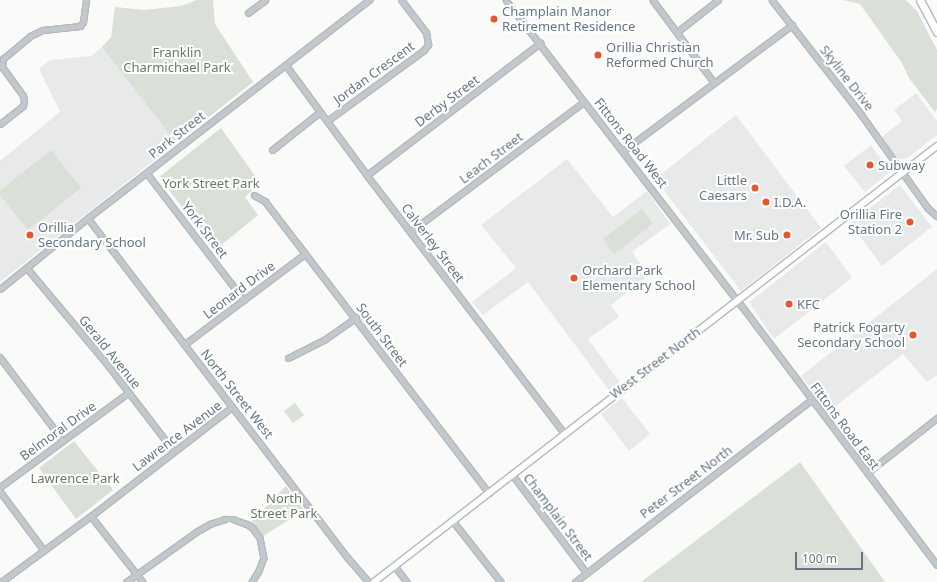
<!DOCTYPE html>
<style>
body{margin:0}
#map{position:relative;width:937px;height:582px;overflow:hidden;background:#fafaf8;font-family:"Noto Sans",sans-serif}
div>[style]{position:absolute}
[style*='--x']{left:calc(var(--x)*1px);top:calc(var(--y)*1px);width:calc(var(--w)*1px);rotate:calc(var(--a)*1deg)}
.built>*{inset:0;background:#e8e9e9}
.green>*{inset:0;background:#dadfd7}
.roads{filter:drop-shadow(1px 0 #b5babe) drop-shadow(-1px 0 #b5babe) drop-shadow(0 1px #b5babe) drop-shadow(0 -1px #b5babe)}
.minor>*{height:4.5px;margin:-2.25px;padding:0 2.25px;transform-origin:2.25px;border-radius:2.25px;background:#c3c8cc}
.major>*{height:6px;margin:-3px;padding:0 3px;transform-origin:3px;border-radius:3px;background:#fff}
.highway>*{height:7px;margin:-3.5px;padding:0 3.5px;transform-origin:3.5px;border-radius:3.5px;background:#fff}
.dots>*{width:11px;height:11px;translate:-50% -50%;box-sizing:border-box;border:2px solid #fff;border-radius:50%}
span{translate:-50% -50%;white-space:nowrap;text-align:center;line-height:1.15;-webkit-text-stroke:4px #fff;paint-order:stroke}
.poi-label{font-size:13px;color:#657683}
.left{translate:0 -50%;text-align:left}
.right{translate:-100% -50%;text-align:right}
.park-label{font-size:13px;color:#687a64}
.street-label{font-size:13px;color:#657683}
.scale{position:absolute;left:795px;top:552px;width:68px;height:18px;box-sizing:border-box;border:2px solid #657683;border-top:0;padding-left:5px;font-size:12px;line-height:14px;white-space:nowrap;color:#657683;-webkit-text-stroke:3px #fff;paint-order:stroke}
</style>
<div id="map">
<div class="built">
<div style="clip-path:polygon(102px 47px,176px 143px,0 282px,0 161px,60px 112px,39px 69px,50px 60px,91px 56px)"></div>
<div style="clip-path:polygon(916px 93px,937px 121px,937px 135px,906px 159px,897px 159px,882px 137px,902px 121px,894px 110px)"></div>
<div style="clip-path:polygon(736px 115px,821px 228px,741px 291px,655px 179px)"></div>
<div style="clip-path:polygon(871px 145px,890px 172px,865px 192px,844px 166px)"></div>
<div style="clip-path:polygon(567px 159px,613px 217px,647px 191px,670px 224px,632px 252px,649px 275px,611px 305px,619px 317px,588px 339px,622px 385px,611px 393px,528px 282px,483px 315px,472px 302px,516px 268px,481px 225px)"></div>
<div style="clip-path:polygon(900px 185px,932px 227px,882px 266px,850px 223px)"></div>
<div style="clip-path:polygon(826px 242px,852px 278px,774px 339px,749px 302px)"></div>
<div style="clip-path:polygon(937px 269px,937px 375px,927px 382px,903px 354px,829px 411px,801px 376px)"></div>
<div style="clip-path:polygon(622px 398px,650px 434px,629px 451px,601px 414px)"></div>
</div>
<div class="green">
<div style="clip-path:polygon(197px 0,213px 0,215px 24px,253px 82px,176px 143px,102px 47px,111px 37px,115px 7px,144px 10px,181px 6px)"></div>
<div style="clip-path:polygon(843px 0,906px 0,917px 11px,937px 50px,937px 109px,935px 112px,909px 78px,902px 63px,860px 4px)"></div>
<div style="clip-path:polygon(221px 128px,260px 183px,245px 197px,258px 215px,215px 250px,159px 177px)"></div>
<div style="clip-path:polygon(51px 150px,81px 188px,28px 230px,0 195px,0 191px)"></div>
<div style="clip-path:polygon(642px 209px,653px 224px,614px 254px,603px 239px)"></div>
<div style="clip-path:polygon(295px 403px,304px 415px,293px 423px,284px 411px)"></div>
<div style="clip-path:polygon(74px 441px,113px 490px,76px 519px,39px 468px)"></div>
<div style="clip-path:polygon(800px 462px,885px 582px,641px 582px)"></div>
<div style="clip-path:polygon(286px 486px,304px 510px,262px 537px,250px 523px)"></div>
</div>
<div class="roads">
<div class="minor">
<div style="--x:506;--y:0;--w:386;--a:52.4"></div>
<div style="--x:742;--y:306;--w:324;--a:53"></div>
<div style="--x:653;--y:0;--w:102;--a:53.4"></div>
<div style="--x:772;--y:0;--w:145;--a:52"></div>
<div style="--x:861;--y:114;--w:115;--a:54.5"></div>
<div style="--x:928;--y:208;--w:12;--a:42"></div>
<div style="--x:248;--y:13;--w:21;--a:-37"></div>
<div style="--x:677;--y:32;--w:52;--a:-38"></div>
<div style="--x:286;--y:65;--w:137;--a:53.6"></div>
<div style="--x:367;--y:175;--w:325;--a:52.6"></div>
<div style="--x:327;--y:121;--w:119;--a:-36.1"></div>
<div style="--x:423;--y:51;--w:8;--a:-50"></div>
<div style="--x:428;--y:45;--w:12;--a:-99"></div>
<div style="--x:426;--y:33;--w:41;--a:-127.1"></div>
<div style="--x:0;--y:124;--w:29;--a:-38"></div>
<div style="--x:23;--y:106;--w:5;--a:-79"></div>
<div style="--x:24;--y:101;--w:5;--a:-101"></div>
<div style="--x:23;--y:96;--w:36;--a:-126"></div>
<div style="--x:2;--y:67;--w:8;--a:-83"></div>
<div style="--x:3;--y:59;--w:35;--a:-40"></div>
<div style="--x:30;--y:36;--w:14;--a:-25"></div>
<div style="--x:43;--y:30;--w:37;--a:-6"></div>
<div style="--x:80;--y:26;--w:5;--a:-53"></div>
<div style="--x:83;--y:22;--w:22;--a:-82"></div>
<div style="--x:272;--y:150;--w:61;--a:-38.4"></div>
<div style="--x:623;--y:151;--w:211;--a:-36.7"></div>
<div style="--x:147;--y:173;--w:160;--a:52.6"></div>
<div style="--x:367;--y:175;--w:218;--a:-37.3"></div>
<div style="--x:254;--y:195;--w:13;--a:29"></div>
<div style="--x:265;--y:201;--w:368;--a:52.5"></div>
<div style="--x:88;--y:218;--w:428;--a:52.6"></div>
<div style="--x:348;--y:558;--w:32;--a:49"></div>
<div style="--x:410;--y:232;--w:217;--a:-36.8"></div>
<div style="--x:27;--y:268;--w:126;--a:50.1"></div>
<div style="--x:108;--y:365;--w:108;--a:52.5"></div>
<div style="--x:0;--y:289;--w:113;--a:-38.9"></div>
<div style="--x:88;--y:218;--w:356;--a:-37.8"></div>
<div style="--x:185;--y:344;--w:150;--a:-36.9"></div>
<div style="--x:0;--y:357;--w:88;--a:52.9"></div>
<div style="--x:53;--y:427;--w:17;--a:57"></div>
<div style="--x:288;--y:358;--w:40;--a:-26.6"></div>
<div style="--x:324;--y:340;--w:39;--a:-35"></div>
<div style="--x:867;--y:473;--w:89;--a:-38.2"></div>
<div style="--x:512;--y:474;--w:124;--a:52.9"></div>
<div style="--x:0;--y:487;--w:159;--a:-36.3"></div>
<div style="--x:0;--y:491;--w:74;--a:53.3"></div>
<div style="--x:91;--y:516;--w:84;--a:51.8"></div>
<div style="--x:453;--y:521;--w:78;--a:51.8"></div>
<div style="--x:395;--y:566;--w:20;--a:53"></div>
<div style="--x:1;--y:582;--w:112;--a:-36.3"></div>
<div style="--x:91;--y:516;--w:178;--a:-37.7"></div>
<div style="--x:126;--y:582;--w:86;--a:-35.5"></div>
<div style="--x:196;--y:532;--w:16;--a:-30"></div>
<div style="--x:210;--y:524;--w:16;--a:-18"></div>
<div style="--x:225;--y:519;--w:8;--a:0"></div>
<div style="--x:233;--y:519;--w:15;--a:20"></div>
<div style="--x:247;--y:524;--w:7;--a:34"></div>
<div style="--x:253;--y:528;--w:12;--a:55"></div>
<div style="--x:260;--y:538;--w:20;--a:79"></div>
<div style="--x:264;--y:558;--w:14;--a:111"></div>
<div style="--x:259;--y:571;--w:13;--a:122"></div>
<div style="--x:575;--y:582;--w:298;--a:-37.6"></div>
</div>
<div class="major">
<div style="--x:374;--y:582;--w:712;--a:-37.76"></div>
</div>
<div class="highway">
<div style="--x:920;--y:0;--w:36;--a:62"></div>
</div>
</div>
<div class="dots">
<div style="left:494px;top:19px;background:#e4572e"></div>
<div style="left:598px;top:55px;background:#e4572e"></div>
<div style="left:870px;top:165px;background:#e4572e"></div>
<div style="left:755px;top:188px;background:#e4572e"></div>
<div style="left:766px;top:202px;background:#e4572e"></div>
<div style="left:910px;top:222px;background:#e4572e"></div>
<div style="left:30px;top:235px;background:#e4572e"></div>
<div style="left:787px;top:235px;background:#e4572e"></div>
<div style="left:574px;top:278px;background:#e4572e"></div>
<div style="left:789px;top:304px;background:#e4572e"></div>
<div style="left:913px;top:335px;background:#e4572e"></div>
</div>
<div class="poi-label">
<span class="left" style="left:502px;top:19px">Champlain Manor<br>Retirement Residence</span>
<span class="left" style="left:606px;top:55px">Orillia Christian<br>Reformed Church</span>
<span class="left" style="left:878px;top:165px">Subway</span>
<span class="right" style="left:747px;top:188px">Little<br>Caesars</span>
<span class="left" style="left:774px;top:202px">I.D.A.</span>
<span class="right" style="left:902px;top:222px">Orillia Fire<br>Station 2</span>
<span class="left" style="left:38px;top:235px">Orillia<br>Secondary School</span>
<span class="right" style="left:779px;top:235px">Mr. Sub</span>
<span class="left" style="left:582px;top:278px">Orchard Park<br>Elementary School</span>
<span class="left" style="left:797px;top:304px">KFC</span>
<span class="right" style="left:905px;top:335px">Patrick Fogarty<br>Secondary School</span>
</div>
<div class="park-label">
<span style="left:177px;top:60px">Franklin<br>Charmichael Park</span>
<span style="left:211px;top:183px">York Street Park</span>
<span style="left:75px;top:478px">Lawrence Park</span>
<span style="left:284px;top:506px">North<br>Street Park</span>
</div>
<div class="street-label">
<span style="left:374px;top:73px;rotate:-36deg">Jordan Crescent</span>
<span style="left:847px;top:78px;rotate:52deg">Skyline Drive</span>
<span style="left:447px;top:101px;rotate:-37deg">Derby Street</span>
<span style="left:177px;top:135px;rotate:-38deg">Park Street</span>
<span style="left:631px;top:143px;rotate:52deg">Fittons Road West</span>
<span style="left:491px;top:158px;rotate:-37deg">Leach Street</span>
<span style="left:205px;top:230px;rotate:53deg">York Street</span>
<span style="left:433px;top:243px;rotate:53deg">Calverley Street</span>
<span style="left:239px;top:290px;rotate:-37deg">Leonard Drive</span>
<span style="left:382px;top:335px;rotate:53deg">South Street</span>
<span style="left:110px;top:352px;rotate:51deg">Gerald Avenue</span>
<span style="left:655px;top:363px;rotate:-37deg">West Street North</span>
<span style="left:237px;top:394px;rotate:52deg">North Street West</span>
<span style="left:845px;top:426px;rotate:53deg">Fittons Road East</span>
<span style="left:58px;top:431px;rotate:-36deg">Belmoral Drive</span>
<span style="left:177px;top:436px;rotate:-37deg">Lawrence Avenue</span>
<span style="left:686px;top:482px;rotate:-37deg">Peter Street North</span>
<span style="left:558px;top:517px;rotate:53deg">Champlain Street</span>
</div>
<div class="scale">100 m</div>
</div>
